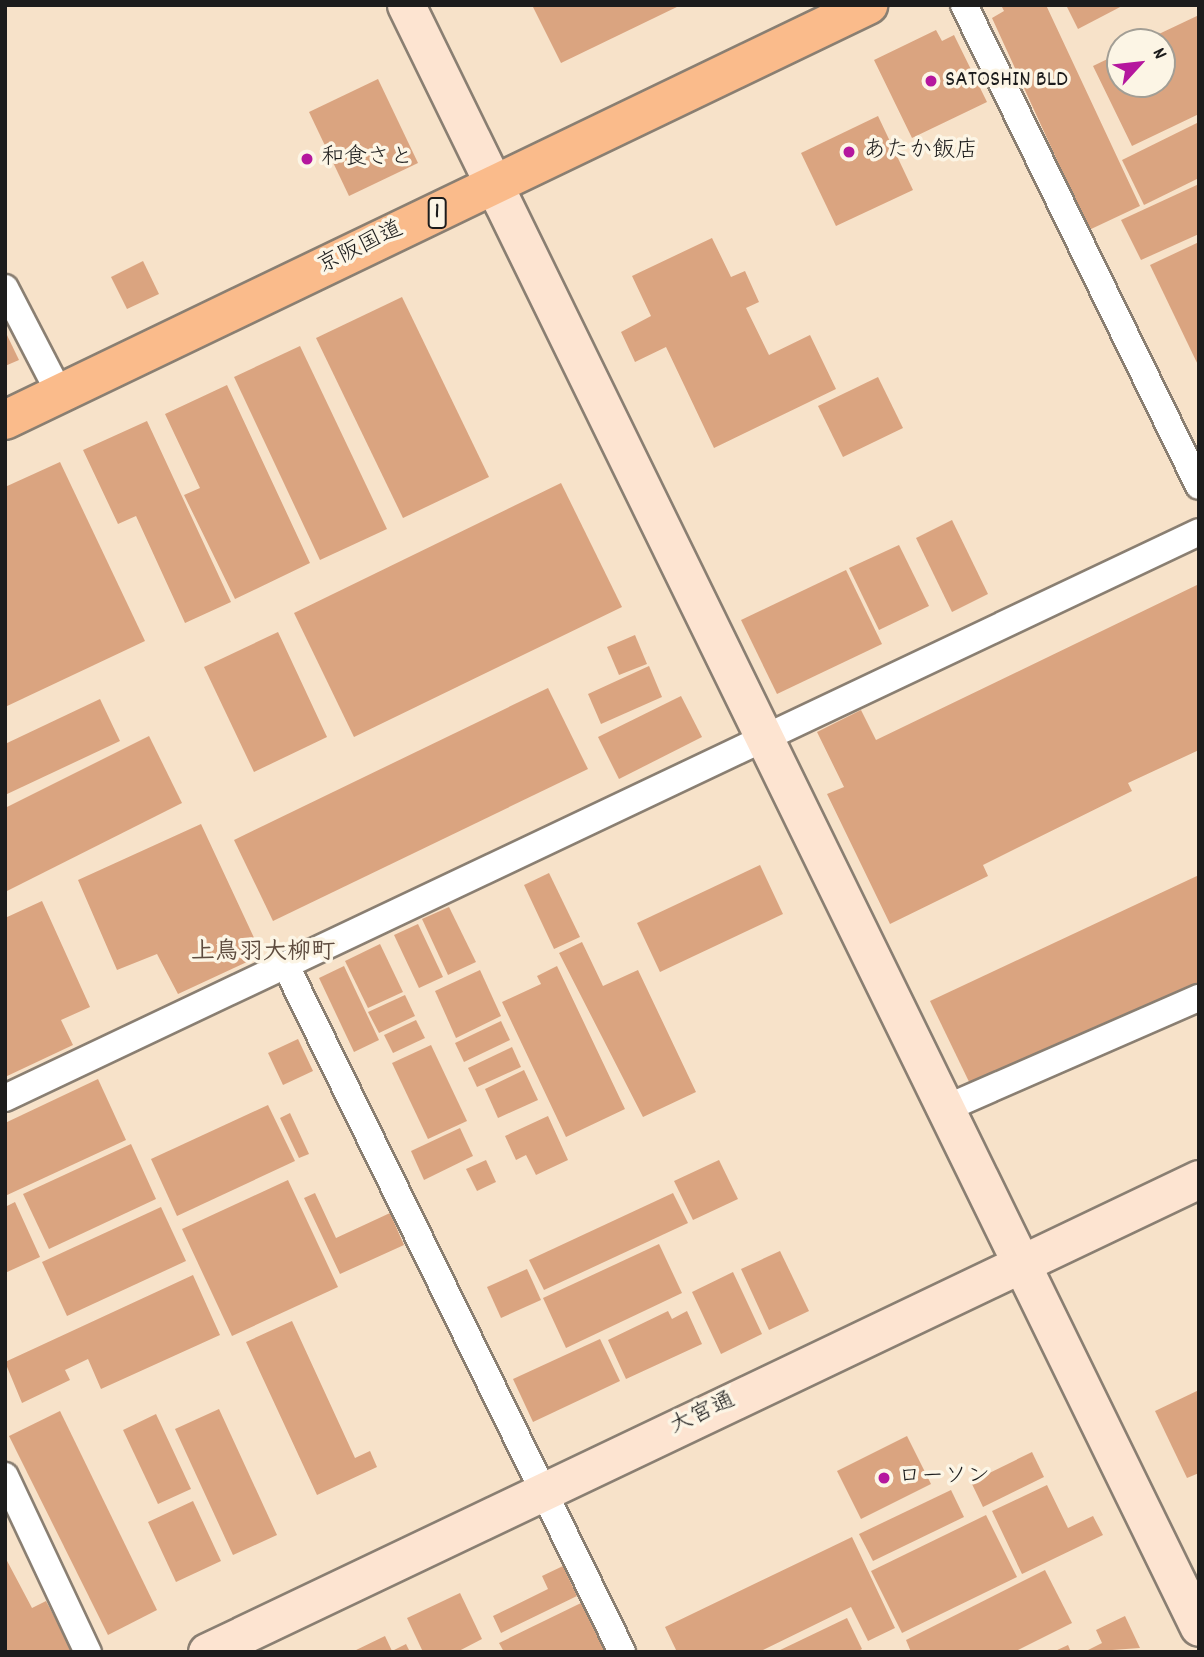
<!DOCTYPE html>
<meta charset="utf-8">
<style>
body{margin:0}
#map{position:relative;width:1204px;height:1657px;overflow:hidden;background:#f7e2c9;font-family:Dekko,"Klee One",sans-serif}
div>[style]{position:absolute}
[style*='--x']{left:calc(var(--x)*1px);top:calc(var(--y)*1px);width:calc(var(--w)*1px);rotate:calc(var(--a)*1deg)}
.building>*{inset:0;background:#daa480}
.roads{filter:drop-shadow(2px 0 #8a7f72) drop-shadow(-2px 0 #8a7f72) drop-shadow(0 2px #8a7f72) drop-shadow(0 -2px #8a7f72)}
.street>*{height:26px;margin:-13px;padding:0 13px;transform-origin:13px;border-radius:13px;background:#fff}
.secondary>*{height:37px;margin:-18.5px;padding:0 18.5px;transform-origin:18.5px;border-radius:18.5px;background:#fde4d1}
.highway>*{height:38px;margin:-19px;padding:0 19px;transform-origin:19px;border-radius:19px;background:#fabb8b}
.dots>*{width:19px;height:19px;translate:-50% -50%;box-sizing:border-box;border:4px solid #fcf5e5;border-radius:50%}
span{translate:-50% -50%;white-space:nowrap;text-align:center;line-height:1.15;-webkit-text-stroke:7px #fcf5e5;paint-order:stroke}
.shield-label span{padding:2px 5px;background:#fcf5e5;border:2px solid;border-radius:5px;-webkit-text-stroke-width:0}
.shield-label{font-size:21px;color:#1c1c1c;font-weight:700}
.poi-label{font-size:23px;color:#1c1c1c}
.left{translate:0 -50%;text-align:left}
.street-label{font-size:23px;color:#1c1c1c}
.neighbourhood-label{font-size:24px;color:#5e4c3f;font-weight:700}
.frame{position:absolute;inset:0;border:7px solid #1c1c1c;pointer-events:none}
.north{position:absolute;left:1106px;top:28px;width:70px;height:70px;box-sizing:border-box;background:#fcf5e5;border:2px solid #a29e95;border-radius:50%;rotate:63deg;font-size:19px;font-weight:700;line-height:28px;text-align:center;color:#1c1c1c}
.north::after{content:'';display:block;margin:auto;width:24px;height:32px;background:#b5179e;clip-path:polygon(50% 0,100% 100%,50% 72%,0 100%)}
</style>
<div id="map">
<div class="building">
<div style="clip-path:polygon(532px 5px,681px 5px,561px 63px)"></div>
<div style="clip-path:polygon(1001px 5px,1046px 5px,1140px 206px,1089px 230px,992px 18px,1004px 11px)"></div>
<div style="clip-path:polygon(1066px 5px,1124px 5px,1078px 29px)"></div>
<div style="clip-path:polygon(1199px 15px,1199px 114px,1132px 146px,1093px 66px,1120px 53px,1120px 84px,1162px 84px,1162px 42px,1142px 42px)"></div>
<div style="clip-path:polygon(936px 30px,942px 41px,954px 35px,987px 102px,912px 138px,874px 60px)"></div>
<div style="clip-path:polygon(378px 79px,418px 163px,349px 196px,309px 112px)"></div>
<div style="clip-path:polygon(878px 116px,913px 190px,836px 226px,801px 153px)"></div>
<div style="clip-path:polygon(1199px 122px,1199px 178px,1144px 205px,1122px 160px)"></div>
<div style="clip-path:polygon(1199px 184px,1199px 234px,1141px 260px,1121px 220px)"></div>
<div style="clip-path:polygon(712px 238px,731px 277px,745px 271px,759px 302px,746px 308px,769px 355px,810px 335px,836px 389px,714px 448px,666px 347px,635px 362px,621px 332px,651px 316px,632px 276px)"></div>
<div style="clip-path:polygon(1199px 242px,1199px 367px,1150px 265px)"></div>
<div style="clip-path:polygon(143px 261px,159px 294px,127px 309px,111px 277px)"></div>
<div style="clip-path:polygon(402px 297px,489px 477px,403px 518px,316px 338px)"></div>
<div style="clip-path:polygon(5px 331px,19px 360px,5px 366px)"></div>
<div style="clip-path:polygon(300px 346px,387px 529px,320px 560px,234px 377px)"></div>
<div style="clip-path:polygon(878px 377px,903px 428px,843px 457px,818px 406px)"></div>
<div style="clip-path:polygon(227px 385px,310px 563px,235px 599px,184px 495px,200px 488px,165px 414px)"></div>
<div style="clip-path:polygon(147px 421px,231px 602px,185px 623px,136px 516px,118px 524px,83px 450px)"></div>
<div style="clip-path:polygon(60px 462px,145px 641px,5px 707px,5px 487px)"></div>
<div style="clip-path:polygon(561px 483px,622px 607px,354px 737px,294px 613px)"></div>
<div style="clip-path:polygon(952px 520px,988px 594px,952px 612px,916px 538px)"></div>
<div style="clip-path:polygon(899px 545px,929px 606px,879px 630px,849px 568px)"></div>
<div style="clip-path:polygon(846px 570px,882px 644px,777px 694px,741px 620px)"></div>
<div style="clip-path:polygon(1199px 584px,1199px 750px,1128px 783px,1132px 791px,983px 865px,988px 876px,890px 924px,827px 794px,844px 787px,817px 732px,861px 710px,876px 740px)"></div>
<div style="clip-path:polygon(278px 632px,327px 737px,254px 772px,204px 667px)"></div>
<div style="clip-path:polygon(635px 635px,647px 664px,619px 675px,607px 647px)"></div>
<div style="clip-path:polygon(649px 666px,662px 697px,601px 724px,588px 694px)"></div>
<div style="clip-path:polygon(548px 688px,588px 769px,273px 921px,234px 840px)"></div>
<div style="clip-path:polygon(681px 696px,702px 737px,619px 779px,598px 737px)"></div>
<div style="clip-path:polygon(100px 699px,120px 741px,5px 795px,5px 744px)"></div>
<div style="clip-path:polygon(149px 736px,182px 803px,5px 892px,5px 808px)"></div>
<div style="clip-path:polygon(201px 824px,262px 955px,178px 994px,157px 954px,117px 970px,78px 880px)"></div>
<div style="clip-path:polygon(760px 865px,783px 914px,660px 972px,637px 923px)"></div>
<div style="clip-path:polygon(549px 873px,580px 937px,554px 949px,524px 885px)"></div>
<div style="clip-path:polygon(1199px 875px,1199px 986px,973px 1090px,930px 1001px)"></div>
<div style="clip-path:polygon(42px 901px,90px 1007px,61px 1020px,73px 1045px,5px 1077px,5px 918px)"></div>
<div style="clip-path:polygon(449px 907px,476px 962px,448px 975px,422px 919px)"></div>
<div style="clip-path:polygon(418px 924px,443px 977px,419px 988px,394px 935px)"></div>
<div style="clip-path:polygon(582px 942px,603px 986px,638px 970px,696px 1092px,643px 1117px,559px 953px)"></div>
<div style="clip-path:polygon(380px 944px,403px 992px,368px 1008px,345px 961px)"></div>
<div style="clip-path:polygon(344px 966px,379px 1040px,354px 1052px,319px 978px)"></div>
<div style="clip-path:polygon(557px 966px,625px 1109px,566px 1137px,502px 1002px,541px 984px,537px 976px)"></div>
<div style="clip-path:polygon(480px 970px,501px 1016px,456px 1038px,435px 991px)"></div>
<div style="clip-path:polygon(405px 995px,415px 1016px,379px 1033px,368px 1012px)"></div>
<div style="clip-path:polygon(416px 1020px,425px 1038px,393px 1053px,384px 1035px)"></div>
<div style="clip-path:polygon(501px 1021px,510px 1040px,464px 1062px,455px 1043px)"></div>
<div style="clip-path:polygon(298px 1039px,313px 1071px,283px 1085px,268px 1053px)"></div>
<div style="clip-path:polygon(431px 1045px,467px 1121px,428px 1139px,392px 1063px)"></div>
<div style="clip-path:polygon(512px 1047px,521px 1067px,477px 1087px,468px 1068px)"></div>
<div style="clip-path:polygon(524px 1070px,538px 1100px,498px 1118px,485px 1089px)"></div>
<div style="clip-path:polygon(98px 1079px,126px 1140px,5px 1196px,5px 1123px)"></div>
<div style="clip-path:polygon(268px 1105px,295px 1161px,177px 1216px,151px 1159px)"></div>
<div style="clip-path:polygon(290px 1113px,309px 1154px,299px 1158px,280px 1118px)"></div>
<div style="clip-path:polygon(548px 1116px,568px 1160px,536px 1175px,526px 1155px,516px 1160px,505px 1136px)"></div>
<div style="clip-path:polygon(460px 1128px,473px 1156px,424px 1180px,411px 1151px)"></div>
<div style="clip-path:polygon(131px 1144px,156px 1199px,49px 1249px,23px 1194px)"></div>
<div style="clip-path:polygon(486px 1160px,496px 1182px,477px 1191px,466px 1169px)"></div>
<div style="clip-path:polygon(719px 1160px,738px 1199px,693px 1220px,674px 1181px)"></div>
<div style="clip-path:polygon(288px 1180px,338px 1287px,232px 1336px,182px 1229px)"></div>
<div style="clip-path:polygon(315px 1193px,336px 1238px,390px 1213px,404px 1245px,340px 1274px,304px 1198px)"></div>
<div style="clip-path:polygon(673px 1193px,688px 1223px,544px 1290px,529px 1260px)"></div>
<div style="clip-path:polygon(15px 1202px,40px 1257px,5px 1273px,5px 1207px)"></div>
<div style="clip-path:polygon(161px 1207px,186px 1261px,67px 1316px,42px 1262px)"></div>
<div style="clip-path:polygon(659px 1244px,682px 1293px,566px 1348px,543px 1298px)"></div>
<div style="clip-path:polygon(780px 1251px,809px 1311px,769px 1330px,741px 1269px)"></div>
<div style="clip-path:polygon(527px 1269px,541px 1300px,501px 1318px,487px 1287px)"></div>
<div style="clip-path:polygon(733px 1272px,762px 1334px,721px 1354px,692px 1292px)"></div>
<div style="clip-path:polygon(193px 1275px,220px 1335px,101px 1389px,88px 1359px,65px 1370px,70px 1380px,22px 1403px,5px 1362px)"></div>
<div style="clip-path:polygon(668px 1311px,672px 1319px,687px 1311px,702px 1344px,626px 1379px,608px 1340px)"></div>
<div style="clip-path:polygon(292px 1321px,355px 1458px,370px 1451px,377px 1467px,317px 1495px,246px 1342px)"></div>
<div style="clip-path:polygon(600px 1339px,620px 1381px,533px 1422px,513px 1379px)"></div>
<div style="clip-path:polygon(1199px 1390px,1199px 1473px,1187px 1478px,1155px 1411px)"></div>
<div style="clip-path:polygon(219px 1409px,277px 1535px,233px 1555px,175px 1429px)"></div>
<div style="clip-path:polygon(60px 1411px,157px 1610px,108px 1635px,9px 1436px)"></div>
<div style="clip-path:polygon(156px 1414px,191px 1489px,158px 1504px,123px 1430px)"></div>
<div style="clip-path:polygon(907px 1436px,931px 1484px,861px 1519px,837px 1471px)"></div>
<div style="clip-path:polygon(1032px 1452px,1044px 1477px,983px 1507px,971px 1482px)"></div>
<div style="clip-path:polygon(1047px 1485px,1068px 1528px,1093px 1516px,1103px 1535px,1022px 1574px,992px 1511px)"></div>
<div style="clip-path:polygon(951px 1490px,964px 1517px,873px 1561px,859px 1534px)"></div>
<div style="clip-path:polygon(193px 1501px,221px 1561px,176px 1582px,148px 1522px)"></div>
<div style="clip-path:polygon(986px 1515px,1017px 1577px,902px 1633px,871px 1571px)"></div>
<div style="clip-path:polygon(852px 1537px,895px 1628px,868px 1641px,851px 1607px,759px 1652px,677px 1652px,665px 1627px)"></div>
<div style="clip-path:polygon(5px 1557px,32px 1608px,46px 1601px,73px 1652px,5px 1652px)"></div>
<div style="clip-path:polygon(563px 1566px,577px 1596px,501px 1633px,493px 1616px,548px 1589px,542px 1576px)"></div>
<div style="clip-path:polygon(1045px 1570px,1072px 1623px,1014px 1652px,911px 1652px,906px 1640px)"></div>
<div style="clip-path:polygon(460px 1593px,482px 1639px,457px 1652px,423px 1652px,407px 1618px)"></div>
<div style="clip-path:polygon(581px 1603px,605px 1652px,504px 1652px,499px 1643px)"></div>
<div style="clip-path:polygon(1125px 1616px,1140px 1648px,1084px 1652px,1102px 1643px,1096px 1630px)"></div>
<div style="clip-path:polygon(847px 1618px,862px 1649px,857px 1652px,776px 1652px)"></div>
<div style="clip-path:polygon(385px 1636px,392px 1651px,406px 1644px,410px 1652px,352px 1652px)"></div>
<div style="clip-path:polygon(1068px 1645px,1071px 1652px,1053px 1652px)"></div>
</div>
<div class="roads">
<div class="street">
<div style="--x:964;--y:5;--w:535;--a:63.96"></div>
<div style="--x:5;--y:288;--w:119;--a:62.6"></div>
<div style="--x:286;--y:966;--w:764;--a:63.9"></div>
<div style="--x:5;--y:1098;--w:1321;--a:-25.36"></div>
<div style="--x:949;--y:1107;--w:273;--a:-23.6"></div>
<div style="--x:5;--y:1476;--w:195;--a:64.8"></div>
</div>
<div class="secondary">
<div style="--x:406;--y:5;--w:1805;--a:63.95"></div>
<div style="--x:207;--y:1652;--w:1099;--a:-25.49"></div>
</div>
<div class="highway">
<div style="--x:5;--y:420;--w:958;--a:-25.68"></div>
</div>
</div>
<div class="dots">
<div style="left:931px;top:81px;background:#b5179e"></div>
<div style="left:849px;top:152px;background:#b5179e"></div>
<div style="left:307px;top:159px;background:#b5179e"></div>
<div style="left:884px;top:1478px;background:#b5179e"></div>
</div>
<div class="shield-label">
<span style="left:437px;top:213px">1</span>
</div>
<div class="poi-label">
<span class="left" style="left:945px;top:81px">SATOSHIN BLD</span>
<span class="left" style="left:863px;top:152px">あたか飯店</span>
<span class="left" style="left:321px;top:159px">和食さと</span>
<span class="left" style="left:898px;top:1478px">ローソン</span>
</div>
<div class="street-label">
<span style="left:361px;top:249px;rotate:-26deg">京阪国道</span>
<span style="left:703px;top:1415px;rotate:-25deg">大宮通</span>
</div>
<div class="neighbourhood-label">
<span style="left:263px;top:954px">上鳥羽大柳町</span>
</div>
<div class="frame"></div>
<div class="north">N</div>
</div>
